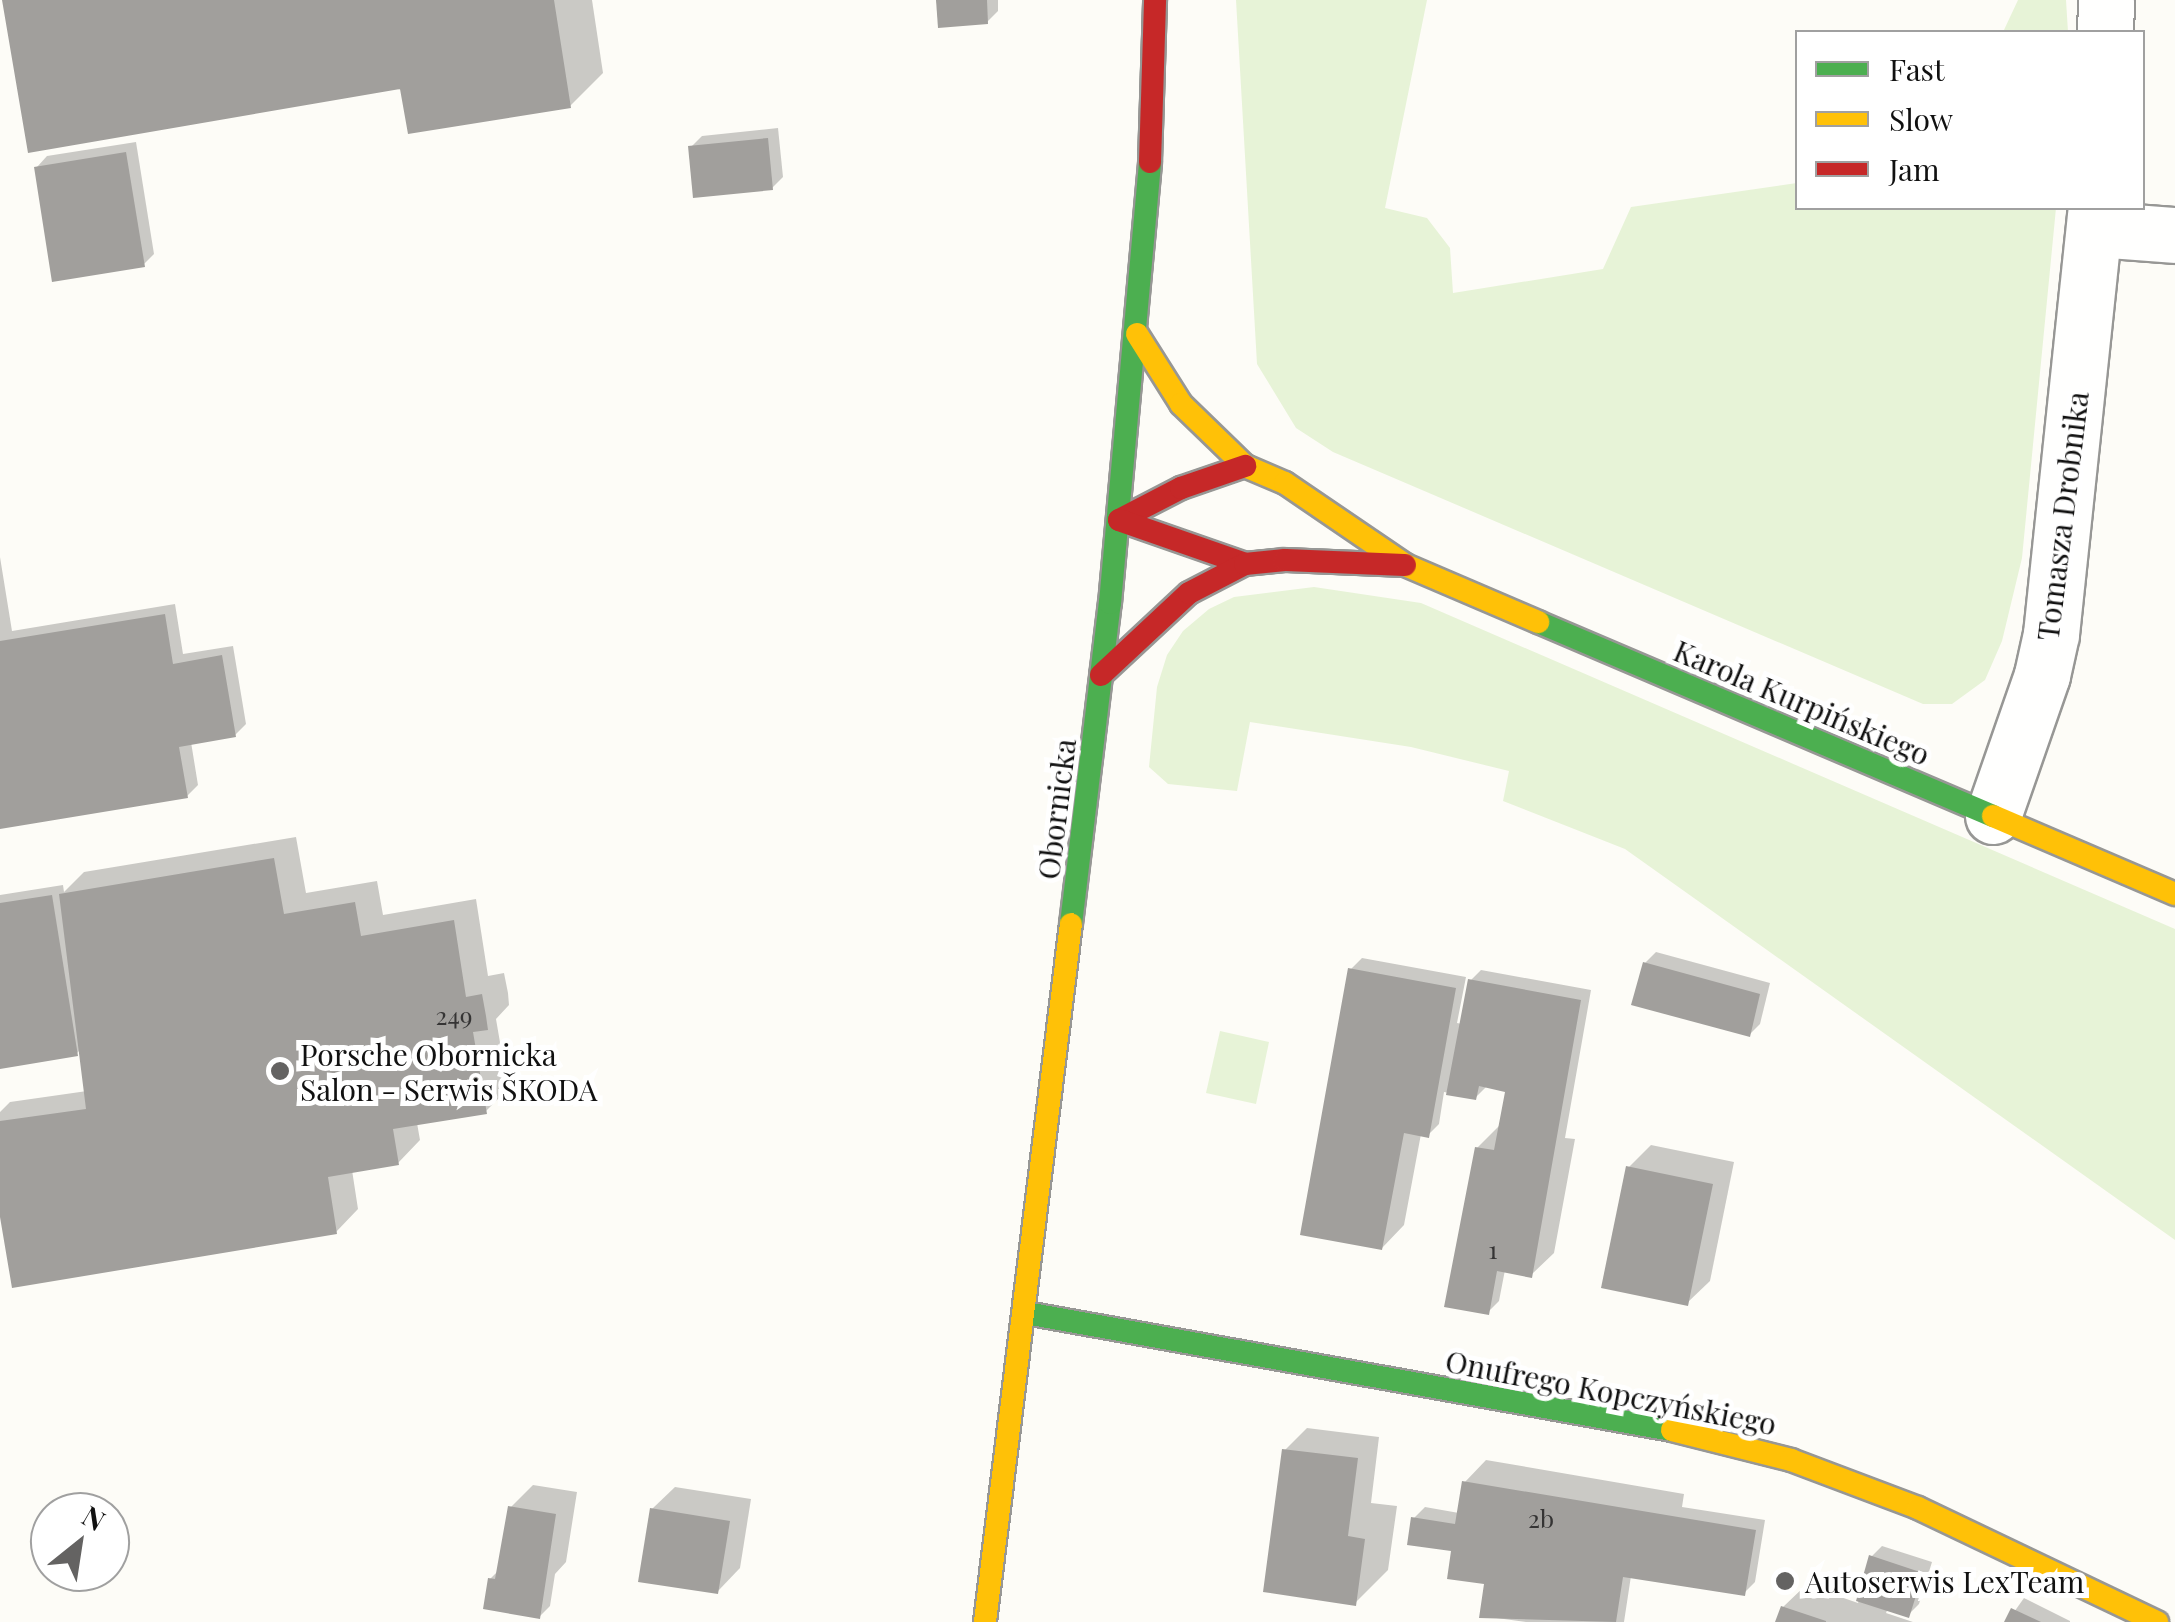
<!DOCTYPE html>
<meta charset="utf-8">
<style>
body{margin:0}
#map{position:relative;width:2175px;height:1622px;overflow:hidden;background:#fdfcf7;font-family:"Playfair Display",serif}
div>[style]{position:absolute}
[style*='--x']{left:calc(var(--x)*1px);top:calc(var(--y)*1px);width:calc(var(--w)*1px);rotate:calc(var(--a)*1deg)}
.green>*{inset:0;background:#e7f3d7}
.shadow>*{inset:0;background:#0003}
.building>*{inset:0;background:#a19f9c}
.roads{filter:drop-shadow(2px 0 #979795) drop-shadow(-2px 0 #979795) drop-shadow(0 2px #979795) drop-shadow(0 -2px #979795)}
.street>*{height:55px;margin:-27.5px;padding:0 27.5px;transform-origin:27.5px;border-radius:27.5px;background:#fffffe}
.fast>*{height:22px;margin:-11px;padding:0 11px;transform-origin:11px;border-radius:11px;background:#4caf50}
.slow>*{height:22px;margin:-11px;padding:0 11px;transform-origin:11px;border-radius:11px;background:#ffc107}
.jam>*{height:22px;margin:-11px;padding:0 11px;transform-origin:11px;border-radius:11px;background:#c62828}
.dots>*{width:28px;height:28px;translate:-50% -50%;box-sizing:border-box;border:5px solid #fff;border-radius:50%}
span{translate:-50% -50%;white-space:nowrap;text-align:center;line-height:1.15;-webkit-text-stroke:10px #fff;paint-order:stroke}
.number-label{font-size:25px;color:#353434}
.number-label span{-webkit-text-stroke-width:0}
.street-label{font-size:30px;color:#111}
.poi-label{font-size:30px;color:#111}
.left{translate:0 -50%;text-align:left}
.legend{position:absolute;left:1795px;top:30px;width:350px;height:180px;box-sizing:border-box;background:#fff;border:2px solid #a0a0a0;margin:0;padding:12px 18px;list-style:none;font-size:30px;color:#111}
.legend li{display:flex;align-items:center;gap:20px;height:50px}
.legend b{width:50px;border:2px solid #a0a0a0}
.north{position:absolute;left:30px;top:1492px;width:100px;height:100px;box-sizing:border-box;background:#fff;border:2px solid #a0a0a0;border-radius:50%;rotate:30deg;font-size:28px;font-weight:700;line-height:40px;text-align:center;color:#111}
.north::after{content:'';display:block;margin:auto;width:35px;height:45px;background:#646362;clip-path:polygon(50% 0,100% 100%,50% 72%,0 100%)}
</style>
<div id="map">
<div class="green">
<div style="clip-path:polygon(1236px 0,1427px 0,1385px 208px,1427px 218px,1450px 248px,1453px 293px,1603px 269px,1631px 207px,1797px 183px,1798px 208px,2056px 208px,2022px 558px,2002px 641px,1985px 680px,1952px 704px,1923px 704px,1333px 452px,1296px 428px,1257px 364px)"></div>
<div style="clip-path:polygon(2018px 0,2066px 0,2068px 32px,2003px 32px)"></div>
<div style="clip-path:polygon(1314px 587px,1421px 603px,2175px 929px,2175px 1240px,1625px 849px,1503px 801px,1509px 771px,1411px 747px,1250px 722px,1237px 791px,1168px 784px,1149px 767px,1157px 687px,1167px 655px,1183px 631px,1209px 609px,1234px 597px)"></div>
<div style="clip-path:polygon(1220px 1031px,1269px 1042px,1256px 1104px,1206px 1093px)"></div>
</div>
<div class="shadow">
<div style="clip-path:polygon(4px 0,592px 0,603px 73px,570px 106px,402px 90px)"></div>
<div style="clip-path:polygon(939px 0,998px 0,998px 11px,987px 22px)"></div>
<div style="clip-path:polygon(778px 128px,783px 177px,772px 188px,691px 147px,702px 136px)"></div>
<div style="clip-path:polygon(136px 142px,154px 254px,143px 265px,37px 167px,47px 156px)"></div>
<div style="clip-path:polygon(0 557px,12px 631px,175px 604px,183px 654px,233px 646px,246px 724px,235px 735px,191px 742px,198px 785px,187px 796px,0 826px)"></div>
<div style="clip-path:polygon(296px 837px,306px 893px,377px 881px,383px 915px,476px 899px,488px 976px,504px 973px,508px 993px,509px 1005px,496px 1019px,508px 1089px,485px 1112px,417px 1123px,420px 1140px,398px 1163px,352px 1170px,358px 1209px,336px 1232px,0 1202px,0 1112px,10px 1102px,87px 1091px,81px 1049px,77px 1053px,0 1067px,0 895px,63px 885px,64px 892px,84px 872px)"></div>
<div style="clip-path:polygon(1656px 952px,1770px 983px,1760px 1024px,1749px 1035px,1645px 963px)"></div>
<div style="clip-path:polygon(1362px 958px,1466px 977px,1457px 1023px,1462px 1024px,1470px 981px,1481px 970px,1591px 990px,1565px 1138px,1575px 1139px,1554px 1253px,1531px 1275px,1505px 1270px,1499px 1301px,1488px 1312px,1477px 1148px,1499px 1126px,1508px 1090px,1488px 1085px,1475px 1098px,1444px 1092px,1439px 1124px,1428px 1135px,1421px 1134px,1404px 1225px,1382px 1248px,1351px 969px)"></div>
<div style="clip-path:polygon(1651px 1145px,1734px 1162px,1710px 1281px,1687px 1303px,1628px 1168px)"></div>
<div style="clip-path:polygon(1307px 1428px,1379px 1437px,1371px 1503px,1397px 1506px,1388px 1570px,1355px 1603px,1285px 1450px)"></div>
<div style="clip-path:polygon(1486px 1460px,1684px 1494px,1682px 1507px,1765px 1520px,1755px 1582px,1744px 1593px,1631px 1576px,1624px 1622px,1526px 1622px,1482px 1616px,1487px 1582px,1414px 1518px,1425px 1507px,1459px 1513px,1464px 1483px)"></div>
<div style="clip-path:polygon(533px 1485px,577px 1492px,566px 1562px,555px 1574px,550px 1606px,539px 1617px,490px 1579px,500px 1569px,510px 1508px)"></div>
<div style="clip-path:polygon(675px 1487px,751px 1499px,740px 1568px,718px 1591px,652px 1509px)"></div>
<div style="clip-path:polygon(1882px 1546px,1932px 1562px,1919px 1604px,1908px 1615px,1888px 1608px,1886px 1613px,1913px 1622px,1778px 1622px,1783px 1607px,1806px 1585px,1858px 1603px,1871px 1557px)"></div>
<div style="clip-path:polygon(2024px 1598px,2070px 1621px,2070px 1622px,2007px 1622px)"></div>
</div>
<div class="building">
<div style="clip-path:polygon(2px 0,554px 0,571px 108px,408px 134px,400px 89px,28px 153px)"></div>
<div style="clip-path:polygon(936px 0,987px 0,988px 24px,938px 28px)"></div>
<div style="clip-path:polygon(768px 138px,773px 190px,693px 198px,688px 146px)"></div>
<div style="clip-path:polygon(126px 152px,145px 267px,52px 282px,34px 167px)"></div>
<div style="clip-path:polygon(165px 614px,173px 664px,222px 655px,236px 737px,179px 747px,188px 798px,0 829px,0 641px)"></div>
<div style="clip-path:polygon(274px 858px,284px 914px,355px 902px,361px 936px,454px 920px,466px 997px,482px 994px,486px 1016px,488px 1030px,473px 1032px,487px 1114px,393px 1129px,399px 1165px,328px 1177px,337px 1234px,12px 1288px,0 1217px,0 1121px,86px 1109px,59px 894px)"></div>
<div style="clip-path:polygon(52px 895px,78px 1056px,0 1069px,0 903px)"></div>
<div style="clip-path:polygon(1643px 962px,1760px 994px,1750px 1037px,1631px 1005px)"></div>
<div style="clip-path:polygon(1348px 968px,1456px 988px,1429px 1138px,1404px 1133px,1382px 1250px,1300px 1235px)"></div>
<div style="clip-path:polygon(1468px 979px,1581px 1000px,1532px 1278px,1497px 1271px,1489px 1315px,1444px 1307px,1475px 1147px,1494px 1150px,1505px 1092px,1479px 1086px,1476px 1100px,1446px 1095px)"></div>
<div style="clip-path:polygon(1626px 1166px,1713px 1184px,1688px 1306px,1601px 1288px)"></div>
<div style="clip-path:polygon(1282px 1449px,1358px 1458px,1348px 1536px,1365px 1539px,1356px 1606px,1263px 1592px)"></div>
<div style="clip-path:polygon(1462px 1481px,1756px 1530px,1745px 1596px,1623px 1577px,1616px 1622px,1479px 1618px,1484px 1584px,1447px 1579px,1451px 1551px,1407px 1545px,1411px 1517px,1455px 1524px)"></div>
<div style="clip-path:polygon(508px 1506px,556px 1514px,540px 1619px,483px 1609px,488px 1578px,495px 1579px)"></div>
<div style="clip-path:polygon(650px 1508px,730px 1521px,718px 1594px,638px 1582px)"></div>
<div style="clip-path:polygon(1869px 1555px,1923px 1573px,1909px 1618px,1856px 1601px)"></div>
<div style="clip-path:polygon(1781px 1606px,1826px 1621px,1826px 1622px,1775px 1622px)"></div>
<div style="clip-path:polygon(2011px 1608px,2041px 1622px,2004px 1622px)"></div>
</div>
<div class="roads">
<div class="street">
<div style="--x:2105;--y:32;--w:32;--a:-88"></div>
<div style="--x:2095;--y:229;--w:80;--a:4.3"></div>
<div style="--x:1993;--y:816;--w:149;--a:-70.8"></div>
<div style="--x:2042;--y:675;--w:42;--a:-77.6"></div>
<div style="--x:2051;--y:634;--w:428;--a:-84"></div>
</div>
<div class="fast">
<div style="--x:1538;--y:622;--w:495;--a:23.1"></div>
<div style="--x:1071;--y:924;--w:323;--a:-83.1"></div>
<div style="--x:1110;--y:603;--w:443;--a:-84.8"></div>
<div style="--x:1026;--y:1313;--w:657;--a:10.27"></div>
</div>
<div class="slow">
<div style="--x:1137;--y:334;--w:83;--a:57.8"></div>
<div style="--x:1181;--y:404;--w:89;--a:44.1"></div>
<div style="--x:1245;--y:466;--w:43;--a:23"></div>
<div style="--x:1285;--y:483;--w:145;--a:34.3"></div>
<div style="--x:1405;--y:565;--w:145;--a:23.2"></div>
<div style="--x:1993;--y:816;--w:198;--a:23.2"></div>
<div style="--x:1672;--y:1430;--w:123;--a:14.1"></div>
<div style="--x:1791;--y:1460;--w:136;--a:20.7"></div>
<div style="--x:1918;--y:1508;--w:265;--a:25.5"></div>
<div style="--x:985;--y:1622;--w:703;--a:-82.98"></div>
</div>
<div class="jam">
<div style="--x:1150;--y:162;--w:162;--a:-88.2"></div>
<div style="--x:1119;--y:520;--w:70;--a:-27.3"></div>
<div style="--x:1181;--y:488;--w:68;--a:-19"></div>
<div style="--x:1119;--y:520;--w:133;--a:19.2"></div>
<div style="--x:1101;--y:675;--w:120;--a:-43"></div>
<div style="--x:1189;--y:593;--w:63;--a:-27.4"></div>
<div style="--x:1245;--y:564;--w:40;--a:-5.7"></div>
<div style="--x:1285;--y:560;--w:120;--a:2.4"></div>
</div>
</div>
<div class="dots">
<div style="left:280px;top:1071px;background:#646362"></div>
<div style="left:1785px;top:1581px;background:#646362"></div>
</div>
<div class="number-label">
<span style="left:454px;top:1015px">249</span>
<span style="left:1493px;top:1249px">1</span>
<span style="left:1541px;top:1518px">2b</span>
</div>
<div class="street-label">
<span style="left:2062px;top:516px;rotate:-83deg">Tomasza Drobnika</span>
<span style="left:1802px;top:702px;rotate:23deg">Karola Kurpińskiego</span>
<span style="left:1056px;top:809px;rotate:-83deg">Obornicka</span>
<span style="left:1611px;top:1392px;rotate:11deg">Onufrego Kopczyńskiego</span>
</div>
<div class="poi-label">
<span class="left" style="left:300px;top:1071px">Porsche Obornicka<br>Salon - Serwis ŠKODA</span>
<span class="left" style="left:1805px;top:1581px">Autoserwis LexTeam</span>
</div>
<ul class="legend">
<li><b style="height:12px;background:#4caf50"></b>Fast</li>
<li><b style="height:12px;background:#ffc107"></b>Slow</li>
<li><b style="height:12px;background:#c62828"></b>Jam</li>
</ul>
<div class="north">N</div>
</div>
